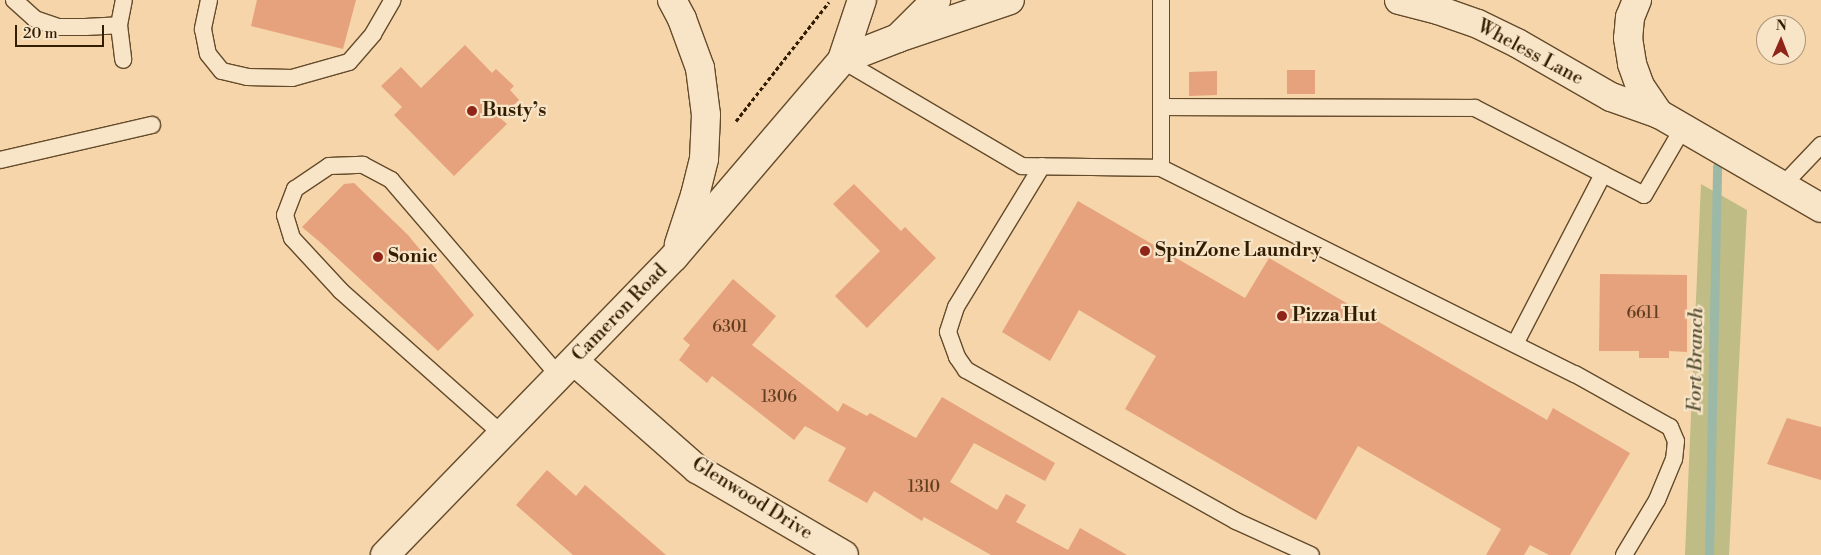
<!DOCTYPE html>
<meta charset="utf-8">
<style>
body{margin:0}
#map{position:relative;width:1821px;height:555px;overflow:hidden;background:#f5d5a9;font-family:"Libre Bodoni",serif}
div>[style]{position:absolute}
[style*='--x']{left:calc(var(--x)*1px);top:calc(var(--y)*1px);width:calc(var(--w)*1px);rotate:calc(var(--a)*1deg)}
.green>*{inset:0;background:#bfbc85}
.stream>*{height:9px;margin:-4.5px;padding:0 4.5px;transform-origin:4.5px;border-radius:4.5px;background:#9cb9a7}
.building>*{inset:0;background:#e6a27d}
.path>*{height:3px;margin-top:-1.5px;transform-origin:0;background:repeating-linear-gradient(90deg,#331d00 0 4px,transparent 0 6.5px)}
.roads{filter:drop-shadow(1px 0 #644b2a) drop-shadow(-1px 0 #644b2a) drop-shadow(0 1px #644b2a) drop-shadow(0 -1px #644b2a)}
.lane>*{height:16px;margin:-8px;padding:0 8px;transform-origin:8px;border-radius:8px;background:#f8e4c7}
.street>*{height:28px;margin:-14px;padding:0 14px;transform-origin:14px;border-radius:14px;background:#f8e4c7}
.secondary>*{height:28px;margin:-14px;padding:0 14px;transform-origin:14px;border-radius:14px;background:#f8e4c7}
.dots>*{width:14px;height:14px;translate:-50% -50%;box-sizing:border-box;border:2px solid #f8e4c7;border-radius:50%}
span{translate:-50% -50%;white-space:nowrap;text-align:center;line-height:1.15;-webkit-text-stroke:4.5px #f8e4c7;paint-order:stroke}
.number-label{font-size:16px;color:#603e1f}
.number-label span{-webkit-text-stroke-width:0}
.street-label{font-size:19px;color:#331d00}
.poi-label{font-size:19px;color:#331d00;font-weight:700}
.left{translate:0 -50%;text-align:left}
.water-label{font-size:20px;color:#524c32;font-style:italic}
.north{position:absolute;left:1756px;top:15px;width:50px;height:50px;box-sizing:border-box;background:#f8e4c7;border:1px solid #a99477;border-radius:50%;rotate:1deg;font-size:14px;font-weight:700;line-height:20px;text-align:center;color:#331d00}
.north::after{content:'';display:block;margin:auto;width:18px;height:22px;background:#8f2418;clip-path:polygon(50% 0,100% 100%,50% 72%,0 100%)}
.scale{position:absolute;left:15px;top:25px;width:89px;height:22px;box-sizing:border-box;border:2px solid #331d00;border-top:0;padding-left:6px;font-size:15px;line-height:18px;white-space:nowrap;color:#331d00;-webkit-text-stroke:4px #f8e4c7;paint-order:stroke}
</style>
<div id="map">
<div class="green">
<div style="clip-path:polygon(1701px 184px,1747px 210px,1729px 555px,1685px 555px)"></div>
</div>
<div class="stream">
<div style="--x:1709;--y:555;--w:389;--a:-88.8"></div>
</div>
<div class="building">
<div style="clip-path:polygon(257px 0,356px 0,343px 49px,251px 26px)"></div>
<div style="clip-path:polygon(465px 45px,492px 73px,496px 69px,514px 86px,510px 90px,519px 100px,500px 118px,507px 124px,454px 176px,394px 115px,402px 107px,381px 86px,401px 67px,421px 88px)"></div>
<div style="clip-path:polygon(1287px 70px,1315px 70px,1315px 94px,1287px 94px)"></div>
<div style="clip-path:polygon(1217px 71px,1217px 95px,1189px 96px,1189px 72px)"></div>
<div style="clip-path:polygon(354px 183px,408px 235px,474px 315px,438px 351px,321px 243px,302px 227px,344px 184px)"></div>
<div style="clip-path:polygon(854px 184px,901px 231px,905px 227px,936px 258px,867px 328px,835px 296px,880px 251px,833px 204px)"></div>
<div style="clip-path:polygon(1078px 201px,1245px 298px,1269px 258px,1547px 420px,1553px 408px,1630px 453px,1570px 555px,1549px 555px,1530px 545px,1524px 555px,1486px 555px,1501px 529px,1358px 446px,1316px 520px,1125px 409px,1156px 356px,1079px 310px,1050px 361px,1002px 332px)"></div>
<div style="clip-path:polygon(1600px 274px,1687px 275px,1687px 352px,1669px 351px,1669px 358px,1639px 358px,1639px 351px,1599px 351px)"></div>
<div style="clip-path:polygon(733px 279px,776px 316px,752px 345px,838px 412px,843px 403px,867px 416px,870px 413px,916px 438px,942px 397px,1055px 463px,1045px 481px,974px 443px,950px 482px,997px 510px,1006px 494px,1026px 505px,1016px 522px,1068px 550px,1080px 528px,1127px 555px,991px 555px,924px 517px,922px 521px,874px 491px,867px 503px,828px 481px,846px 448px,805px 426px,794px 440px,712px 376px,707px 383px,679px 360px,690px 345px,683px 339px)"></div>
<div style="clip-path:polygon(1787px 418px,1821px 427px,1821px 480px,1767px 464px)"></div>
<div style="clip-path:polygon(547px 470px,576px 496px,585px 485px,666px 555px,573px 555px,516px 505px)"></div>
</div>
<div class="path">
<div style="--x:736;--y:121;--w:151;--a:-52"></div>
</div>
<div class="roads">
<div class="lane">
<div style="--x:14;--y:0;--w:28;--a:42"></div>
<div style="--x:35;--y:19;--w:24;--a:19"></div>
<div style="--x:58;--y:27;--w:27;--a:0"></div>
<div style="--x:85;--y:27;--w:34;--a:-3"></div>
<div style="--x:119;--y:25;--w:25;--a:-79"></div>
<div style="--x:209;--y:0;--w:30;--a:102"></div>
<div style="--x:203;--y:29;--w:25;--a:79"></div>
<div style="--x:208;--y:54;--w:22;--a:51"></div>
<div style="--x:222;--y:71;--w:26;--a:13"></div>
<div style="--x:247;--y:77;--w:45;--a:1.3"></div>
<div style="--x:292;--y:78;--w:59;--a:-15.7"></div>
<div style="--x:349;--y:62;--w:37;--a:-49"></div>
<div style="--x:373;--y:34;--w:39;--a:-60"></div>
<div style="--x:1161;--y:0;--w:107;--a:90"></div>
<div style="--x:1161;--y:107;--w:314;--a:0.2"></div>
<div style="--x:1475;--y:108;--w:144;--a:27.3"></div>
<div style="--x:119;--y:25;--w:35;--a:83"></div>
<div style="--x:842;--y:60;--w:209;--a:30.5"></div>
<div style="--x:1022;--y:166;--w:139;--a:0.8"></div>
<div style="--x:1161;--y:168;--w:462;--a:26.5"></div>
<div style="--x:1575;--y:374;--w:109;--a:29.2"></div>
<div style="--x:1670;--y:427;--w:15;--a:67"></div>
<div style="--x:1676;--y:441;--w:18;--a:96"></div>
<div style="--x:1674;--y:459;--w:44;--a:112.5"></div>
<div style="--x:1657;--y:500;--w:64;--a:121"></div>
<div style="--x:0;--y:160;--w:156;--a:-13"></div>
<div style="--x:1042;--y:166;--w:165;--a:121.4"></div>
<div style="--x:956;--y:307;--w:26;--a:108"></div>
<div style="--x:948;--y:332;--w:27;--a:70"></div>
<div style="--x:957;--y:357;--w:16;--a:55"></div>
<div style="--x:966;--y:370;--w:309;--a:29.2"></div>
<div style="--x:1236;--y:521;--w:82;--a:24.4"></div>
<div style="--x:1161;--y:168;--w:61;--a:-90"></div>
<div style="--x:1782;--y:186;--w:57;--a:-46.4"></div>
<div style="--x:1515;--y:344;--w:191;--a:-62.6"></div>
<div style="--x:1603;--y:174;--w:46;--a:27.1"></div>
<div style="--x:1644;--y:195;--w:78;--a:-59.8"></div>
<div style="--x:502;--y:434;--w:215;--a:-138.4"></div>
<div style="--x:341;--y:291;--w:72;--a:-132.8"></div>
<div style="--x:292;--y:238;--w:24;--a:-107"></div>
<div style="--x:285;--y:215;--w:28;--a:-69"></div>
<div style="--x:295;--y:189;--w:41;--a:-34.1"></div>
<div style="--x:329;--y:166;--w:34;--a:-2"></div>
<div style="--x:363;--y:165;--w:32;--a:28"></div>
<div style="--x:391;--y:180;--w:258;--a:49.4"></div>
</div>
<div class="street">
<div style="--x:1399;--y:0;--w:40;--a:14.4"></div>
<div style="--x:1438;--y:10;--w:42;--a:19.3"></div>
<div style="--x:1478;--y:24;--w:43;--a:26"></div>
<div style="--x:1517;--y:43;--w:108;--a:29.9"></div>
<div style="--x:1611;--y:97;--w:51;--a:19.5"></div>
<div style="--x:1659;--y:114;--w:187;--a:30.1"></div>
<div style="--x:1637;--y:0;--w:18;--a:112"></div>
<div style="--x:1630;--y:17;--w:21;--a:95"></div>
<div style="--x:1628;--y:38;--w:26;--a:81"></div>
<div style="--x:1632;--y:64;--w:23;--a:70"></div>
<div style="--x:1640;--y:86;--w:34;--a:56"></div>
<div style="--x:574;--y:361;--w:164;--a:41.3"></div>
<div style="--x:697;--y:469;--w:170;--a:30.3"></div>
</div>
<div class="secondary">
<div style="--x:672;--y:0;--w:21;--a:62"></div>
<div style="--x:682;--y:19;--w:52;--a:69.8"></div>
<div style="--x:700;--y:68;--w:47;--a:82.7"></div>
<div style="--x:706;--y:115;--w:44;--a:92.6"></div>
<div style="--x:704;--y:159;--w:37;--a:104"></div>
<div style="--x:695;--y:195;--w:52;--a:108.1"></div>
<div style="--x:898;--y:38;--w:118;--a:-18.7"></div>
<div style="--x:842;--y:60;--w:60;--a:-21.4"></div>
<div style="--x:898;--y:38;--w:54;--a:-45"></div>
<div style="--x:385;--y:555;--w:415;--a:-45.9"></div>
<div style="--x:674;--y:257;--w:259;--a:-49.5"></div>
<div style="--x:842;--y:60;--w:63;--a:-71.6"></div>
</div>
</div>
<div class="dots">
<div style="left:472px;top:111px;background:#8f2418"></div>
<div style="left:1145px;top:251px;background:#8f2418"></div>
<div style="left:378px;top:257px;background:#8f2418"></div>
<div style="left:1282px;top:316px;background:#8f2418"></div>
</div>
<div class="number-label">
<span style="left:1643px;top:313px">6611</span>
<span style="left:730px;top:327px">6301</span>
<span style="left:779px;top:397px">1306</span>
<span style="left:924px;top:487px">1310</span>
</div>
<div class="street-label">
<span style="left:1530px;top:53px;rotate:28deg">Wheless Lane</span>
<span style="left:620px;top:313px;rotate:-46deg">Cameron Road</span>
<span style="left:752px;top:499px;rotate:32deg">Glenwood Drive</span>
</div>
<div class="poi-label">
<span class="left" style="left:482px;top:111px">Busty’s</span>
<span class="left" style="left:1155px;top:251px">SpinZone Laundry</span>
<span class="left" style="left:388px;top:257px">Sonic</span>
<span class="left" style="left:1292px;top:316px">Pizza Hut</span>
</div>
<div class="water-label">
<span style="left:1696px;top:360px;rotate:-89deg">Fort Branch</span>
</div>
<div class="north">N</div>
<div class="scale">20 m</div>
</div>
